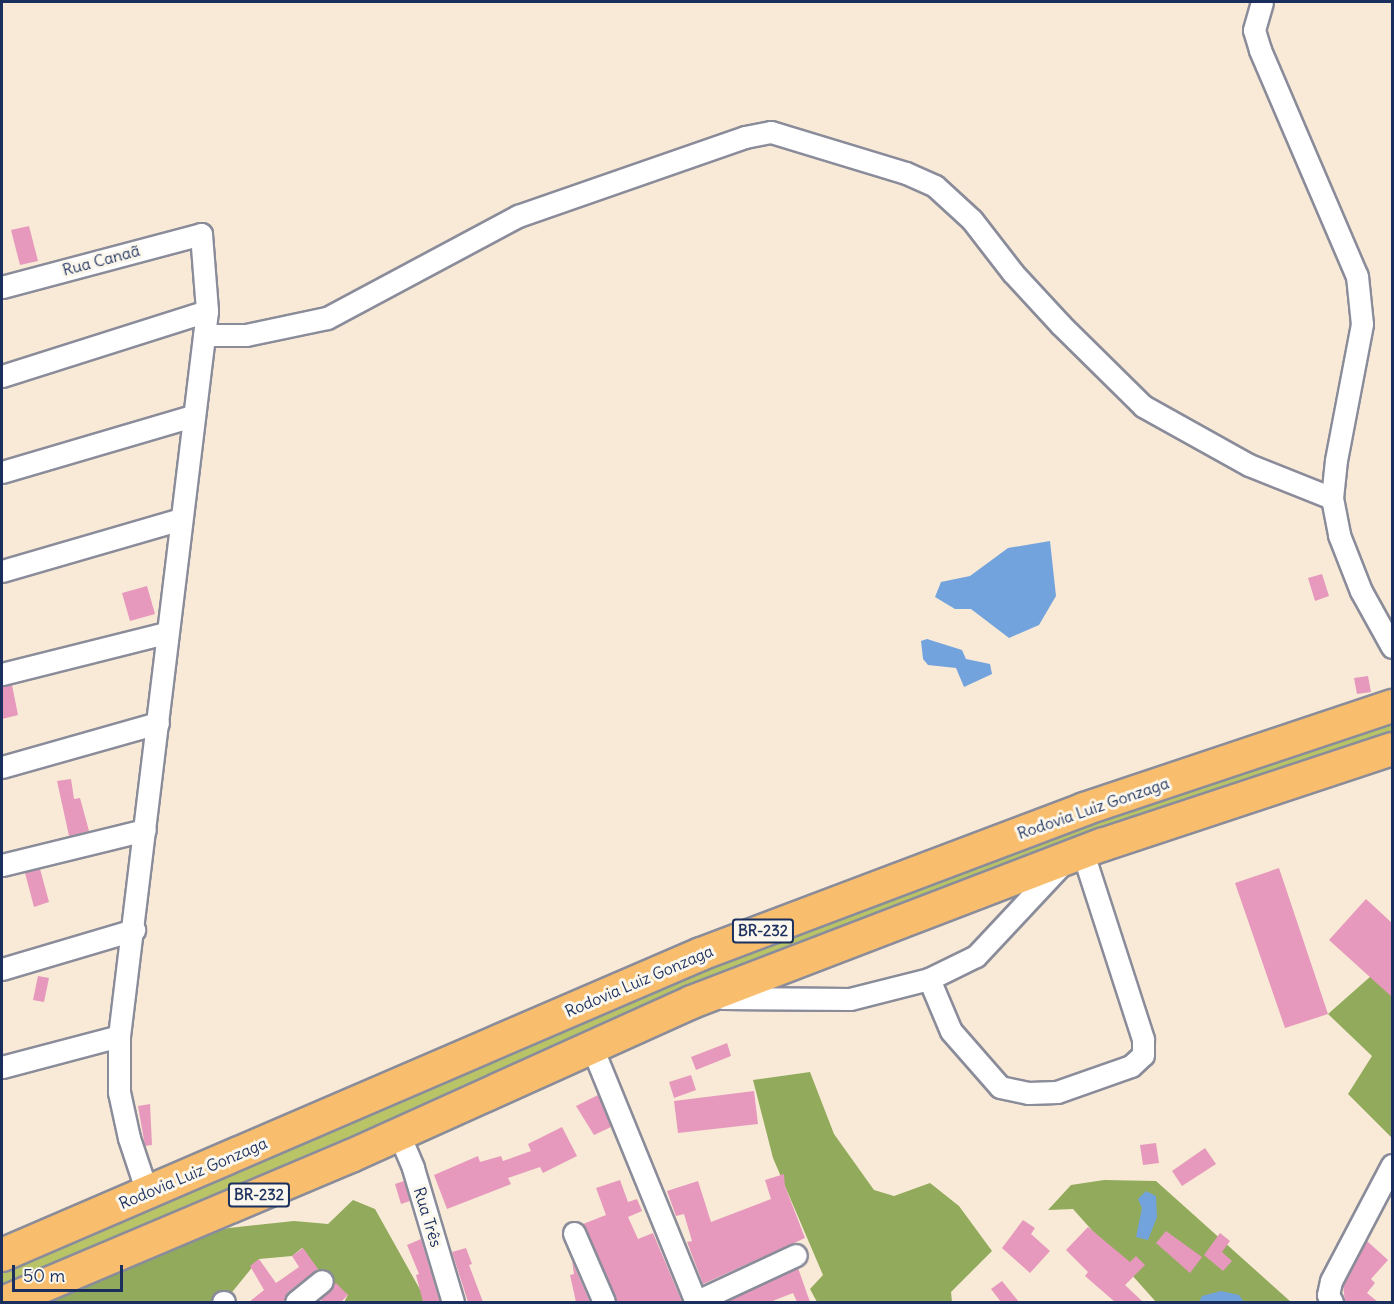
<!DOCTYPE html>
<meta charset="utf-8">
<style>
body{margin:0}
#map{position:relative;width:1394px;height:1304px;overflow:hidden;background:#f8ead7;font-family:Delius,sans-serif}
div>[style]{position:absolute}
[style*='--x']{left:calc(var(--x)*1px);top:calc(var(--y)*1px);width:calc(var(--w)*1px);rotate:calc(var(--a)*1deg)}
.green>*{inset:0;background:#b8c466}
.forest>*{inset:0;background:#92aa5b}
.water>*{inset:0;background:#73a3dd}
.building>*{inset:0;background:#e699bc}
.roads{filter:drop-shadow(2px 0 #8a8c9a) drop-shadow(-2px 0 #8a8c9a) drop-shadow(0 2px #8a8c9a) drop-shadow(0 -2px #8a8c9a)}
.minor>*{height:21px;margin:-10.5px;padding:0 10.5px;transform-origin:10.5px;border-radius:10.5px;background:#fff}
.highway>*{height:32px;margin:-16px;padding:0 16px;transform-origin:16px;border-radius:16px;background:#f9be6d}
span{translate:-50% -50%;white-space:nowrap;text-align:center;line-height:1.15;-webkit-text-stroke:6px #fbf7ec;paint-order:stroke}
.shield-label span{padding:2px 4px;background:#fbf7ec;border:2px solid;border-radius:4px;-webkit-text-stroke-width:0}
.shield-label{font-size:15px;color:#1b2f5e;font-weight:700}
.street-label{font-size:16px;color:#1b2f5e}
.frame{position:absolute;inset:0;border:3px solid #1b2f5e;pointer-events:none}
.scale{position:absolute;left:12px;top:1265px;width:111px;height:27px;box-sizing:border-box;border:3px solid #1b2f5e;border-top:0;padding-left:8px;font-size:18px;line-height:21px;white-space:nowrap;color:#1b2f5e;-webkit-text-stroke:4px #fbf7ec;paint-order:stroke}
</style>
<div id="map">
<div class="green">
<div style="clip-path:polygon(1392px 720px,1392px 738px,960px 887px,558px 1043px,392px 1119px,2px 1287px,2px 1265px,813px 923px)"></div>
</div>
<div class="forest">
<div style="clip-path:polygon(1371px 976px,1392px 996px,1392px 1138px,1348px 1094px,1372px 1056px,1328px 1014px)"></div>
<div style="clip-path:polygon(810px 1072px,834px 1134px,874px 1190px,894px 1196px,930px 1183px,959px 1206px,992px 1251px,951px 1292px,952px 1302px,817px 1302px,810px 1289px,823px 1275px,773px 1158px,753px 1080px)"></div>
<div style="clip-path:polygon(1104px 1180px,1156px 1181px,1291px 1302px,1156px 1302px,1073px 1209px,1048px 1210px,1071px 1185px)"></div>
<div style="clip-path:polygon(353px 1200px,375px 1209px,427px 1302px,344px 1302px,348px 1295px,321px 1274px,302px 1248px,292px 1256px,259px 1259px,224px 1302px,39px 1302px,190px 1237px,229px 1228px,294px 1221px,328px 1224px)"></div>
</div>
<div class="water">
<div style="clip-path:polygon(1050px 541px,1056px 596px,1039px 625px,1009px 638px,971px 609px,955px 609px,935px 597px,941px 582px,970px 576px,1008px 548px)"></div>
<div style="clip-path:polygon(927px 639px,962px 650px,966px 659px,990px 664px,992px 674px,964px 687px,956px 668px,928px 665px,923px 659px,921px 641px)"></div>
<div style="clip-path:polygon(1146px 1191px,1156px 1196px,1157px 1217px,1148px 1240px,1136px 1237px,1142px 1208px,1138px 1199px)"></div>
<div style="clip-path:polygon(1221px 1291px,1239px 1295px,1244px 1302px,1199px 1302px,1202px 1296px)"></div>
</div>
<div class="building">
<div style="clip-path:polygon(29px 226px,38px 261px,20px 265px,11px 230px)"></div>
<div style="clip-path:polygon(1322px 574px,1329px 596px,1315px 601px,1308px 578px)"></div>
<div style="clip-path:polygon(147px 586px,155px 614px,130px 621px,122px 593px)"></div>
<div style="clip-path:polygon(1368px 676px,1371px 692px,1357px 694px,1354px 678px)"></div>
<div style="clip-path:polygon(12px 685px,18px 715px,2px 719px,2px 686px)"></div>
<div style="clip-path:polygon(71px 779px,74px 799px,80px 798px,89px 831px,69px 836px,57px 781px)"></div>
<div style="clip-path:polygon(1279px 868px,1328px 1014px,1285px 1028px,1235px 883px)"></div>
<div style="clip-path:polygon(40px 869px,49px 902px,34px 907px,25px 873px)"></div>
<div style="clip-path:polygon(1366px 899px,1392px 923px,1392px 997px,1329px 940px)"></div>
<div style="clip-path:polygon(38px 976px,49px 978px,44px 1002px,33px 1000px)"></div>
<div style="clip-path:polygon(727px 1043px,731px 1056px,696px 1070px,691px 1057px)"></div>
<div style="clip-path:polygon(691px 1075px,696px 1090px,674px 1098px,669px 1082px)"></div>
<div style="clip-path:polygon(754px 1091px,758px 1124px,678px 1133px,674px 1101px)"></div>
<div style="clip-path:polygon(598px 1095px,611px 1127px,594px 1135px,576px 1106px)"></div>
<div style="clip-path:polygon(150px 1104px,152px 1145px,145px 1146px,138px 1106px)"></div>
<div style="clip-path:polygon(562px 1127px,577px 1156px,543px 1173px,540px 1167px,508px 1178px,511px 1184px,447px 1209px,434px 1175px,478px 1156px,480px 1162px,501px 1156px,503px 1161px,531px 1151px,528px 1144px)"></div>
<div style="clip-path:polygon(1156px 1143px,1159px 1163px,1143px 1165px,1140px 1145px)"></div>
<div style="clip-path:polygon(1205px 1148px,1216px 1164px,1182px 1186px,1172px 1171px)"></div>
<div style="clip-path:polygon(784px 1174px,785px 1186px,805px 1238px,703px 1284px,687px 1242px,692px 1241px,684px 1214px,676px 1216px,667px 1191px,698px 1181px,711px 1222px,771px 1199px,765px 1180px)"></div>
<div style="clip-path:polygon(620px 1180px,628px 1202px,637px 1199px,642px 1211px,628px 1217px,638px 1239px,653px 1233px,682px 1302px,617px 1302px,583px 1224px,606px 1215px,596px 1188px)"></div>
<div style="clip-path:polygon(404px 1181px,410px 1201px,401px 1204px,395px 1184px)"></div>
<div style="clip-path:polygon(1023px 1220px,1035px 1228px,1031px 1234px,1050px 1251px,1030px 1273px,1002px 1248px)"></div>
<div style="clip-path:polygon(1088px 1227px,1130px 1262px,1136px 1256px,1145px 1265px,1125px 1285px,1143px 1302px,1115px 1302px,1085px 1276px,1088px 1272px,1066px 1250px)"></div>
<div style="clip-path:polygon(1166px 1231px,1202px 1257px,1190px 1273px,1156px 1243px)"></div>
<div style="clip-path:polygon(1220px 1233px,1230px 1241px,1222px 1252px,1232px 1261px,1223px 1271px,1204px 1255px)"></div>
<div style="clip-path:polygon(421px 1239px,440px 1302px,423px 1302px,416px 1275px,419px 1274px,407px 1245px)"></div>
<div style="clip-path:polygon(1367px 1241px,1388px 1260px,1371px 1279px,1375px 1283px,1367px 1293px,1378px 1302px,1345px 1302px,1343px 1285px)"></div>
<div style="clip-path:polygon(303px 1248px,318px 1269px,288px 1292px,283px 1302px,249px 1302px,264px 1290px,250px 1266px,259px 1259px,276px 1283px,299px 1267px,292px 1256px)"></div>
<div style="clip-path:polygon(466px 1248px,472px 1264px,469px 1265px,483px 1302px,468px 1302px,452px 1252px)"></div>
<div style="clip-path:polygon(572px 1261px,590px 1302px,576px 1302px,570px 1275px,574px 1274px)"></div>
<div style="clip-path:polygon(798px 1268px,810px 1302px,797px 1302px,793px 1293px,770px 1302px,724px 1302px)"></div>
<div style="clip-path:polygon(1002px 1281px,1019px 1302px,1001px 1302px,991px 1289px)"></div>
<div style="clip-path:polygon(336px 1283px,348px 1295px,341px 1302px,323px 1302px,320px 1299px)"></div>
</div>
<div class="roads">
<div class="minor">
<div style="--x:1262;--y:2;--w:29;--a:106"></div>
<div style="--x:1254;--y:30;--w:21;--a:73"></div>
<div style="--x:1260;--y:50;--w:246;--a:66.8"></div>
<div style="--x:1357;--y:276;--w:48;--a:84.1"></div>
<div style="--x:1362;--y:324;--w:138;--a:100.8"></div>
<div style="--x:1336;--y:460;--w:38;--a:96"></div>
<div style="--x:1332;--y:498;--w:38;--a:79"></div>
<div style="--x:1339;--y:535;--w:60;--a:68.6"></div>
<div style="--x:1361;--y:591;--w:64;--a:61"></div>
<div style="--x:2;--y:287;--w:206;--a:-14.9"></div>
<div style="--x:201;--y:234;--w:77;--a:85.5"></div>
<div style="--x:207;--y:311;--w:730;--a:96.92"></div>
<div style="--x:119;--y:1036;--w:56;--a:90"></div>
<div style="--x:119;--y:1092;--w:47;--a:77.7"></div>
<div style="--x:129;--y:1138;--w:57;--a:71.6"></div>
<div style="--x:204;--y:335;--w:42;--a:0"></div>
<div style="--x:246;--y:335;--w:83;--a:-11.9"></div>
<div style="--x:327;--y:318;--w:217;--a:-28.1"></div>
<div style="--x:518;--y:216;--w:240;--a:-19.2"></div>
<div style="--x:745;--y:137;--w:26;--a:-11"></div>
<div style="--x:771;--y:132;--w:141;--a:16.9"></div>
<div style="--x:906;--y:173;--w:32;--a:24"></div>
<div style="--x:935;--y:186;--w:50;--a:42.6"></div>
<div style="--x:972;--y:220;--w:67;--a:52.3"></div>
<div style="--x:1013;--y:273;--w:71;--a:47.3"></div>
<div style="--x:1061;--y:325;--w:115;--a:44.6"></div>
<div style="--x:1143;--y:406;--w:121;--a:29.1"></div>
<div style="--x:1249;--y:465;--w:89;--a:21.7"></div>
<div style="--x:2;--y:376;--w:215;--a:-17.6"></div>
<div style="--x:2;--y:472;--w:198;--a:-16.4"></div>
<div style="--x:2;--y:571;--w:186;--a:-16.2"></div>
<div style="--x:2;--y:674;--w:168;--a:-14.1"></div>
<div style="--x:2;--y:767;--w:162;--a:-15.8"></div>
<div style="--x:2;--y:865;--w:147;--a:-13.8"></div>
<div style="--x:2;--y:969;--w:138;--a:-16.5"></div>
<div style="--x:929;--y:979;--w:56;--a:67.1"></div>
<div style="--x:951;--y:1031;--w:74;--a:48.8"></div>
<div style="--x:1000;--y:1087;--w:29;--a:12"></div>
<div style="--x:1028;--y:1093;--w:29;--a:-2"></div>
<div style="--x:1057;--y:1092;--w:78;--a:-19.4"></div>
<div style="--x:1131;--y:1066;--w:16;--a:-43"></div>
<div style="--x:1143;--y:1055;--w:16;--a:-90"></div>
<div style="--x:1143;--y:1039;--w:195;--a:-107.9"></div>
<div style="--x:722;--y:998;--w:128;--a:0.4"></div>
<div style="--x:850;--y:999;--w:81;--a:-14.2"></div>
<div style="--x:929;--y:979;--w:52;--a:-26.1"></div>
<div style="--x:976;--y:956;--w:127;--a:-46.9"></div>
<div style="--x:591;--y:1045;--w:278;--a:67.8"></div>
<div style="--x:2;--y:1067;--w:121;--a:-14.8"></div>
<div style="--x:398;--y:1132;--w:39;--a:67"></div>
<div style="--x:413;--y:1168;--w:140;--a:73.4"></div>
<div style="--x:574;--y:1233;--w:75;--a:66.5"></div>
<div style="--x:223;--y:1302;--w:1;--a:0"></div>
<div style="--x:296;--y:1302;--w:33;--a:-39"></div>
<div style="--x:695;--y:1302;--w:111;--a:-25"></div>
<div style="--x:1332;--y:1302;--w:8;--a:-120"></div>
<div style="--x:1328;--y:1295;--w:14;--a:-78"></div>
<div style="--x:1331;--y:1281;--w:131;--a:-62.3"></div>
</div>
<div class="highway">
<div style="--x:2;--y:1255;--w:761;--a:-23.3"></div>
<div style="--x:701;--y:954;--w:410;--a:-20.7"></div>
<div style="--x:1084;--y:809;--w:325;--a:-18.5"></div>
<div style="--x:5;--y:1302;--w:376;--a:-22.9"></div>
<div style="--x:351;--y:1156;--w:374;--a:-24.3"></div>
<div style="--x:692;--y:1002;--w:439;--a:-21"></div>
<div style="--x:1102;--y:845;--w:305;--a:-18.3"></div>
</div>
</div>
<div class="shield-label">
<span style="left:763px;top:931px">BR-232</span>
<span style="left:259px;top:1195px">BR-232</span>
</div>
<div class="street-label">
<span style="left:101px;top:260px;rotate:-15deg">Rua Canaã</span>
<span style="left:1093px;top:808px;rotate:-19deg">Rodovia Luiz Gonzaga</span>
<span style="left:639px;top:981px;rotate:-23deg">Rodovia Luiz Gonzaga</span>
<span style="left:193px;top:1173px;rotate:-23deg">Rodovia Luiz Gonzaga</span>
<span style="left:428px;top:1217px;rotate:73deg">Rua Três</span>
</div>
<div class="frame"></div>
<div class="scale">50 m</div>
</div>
